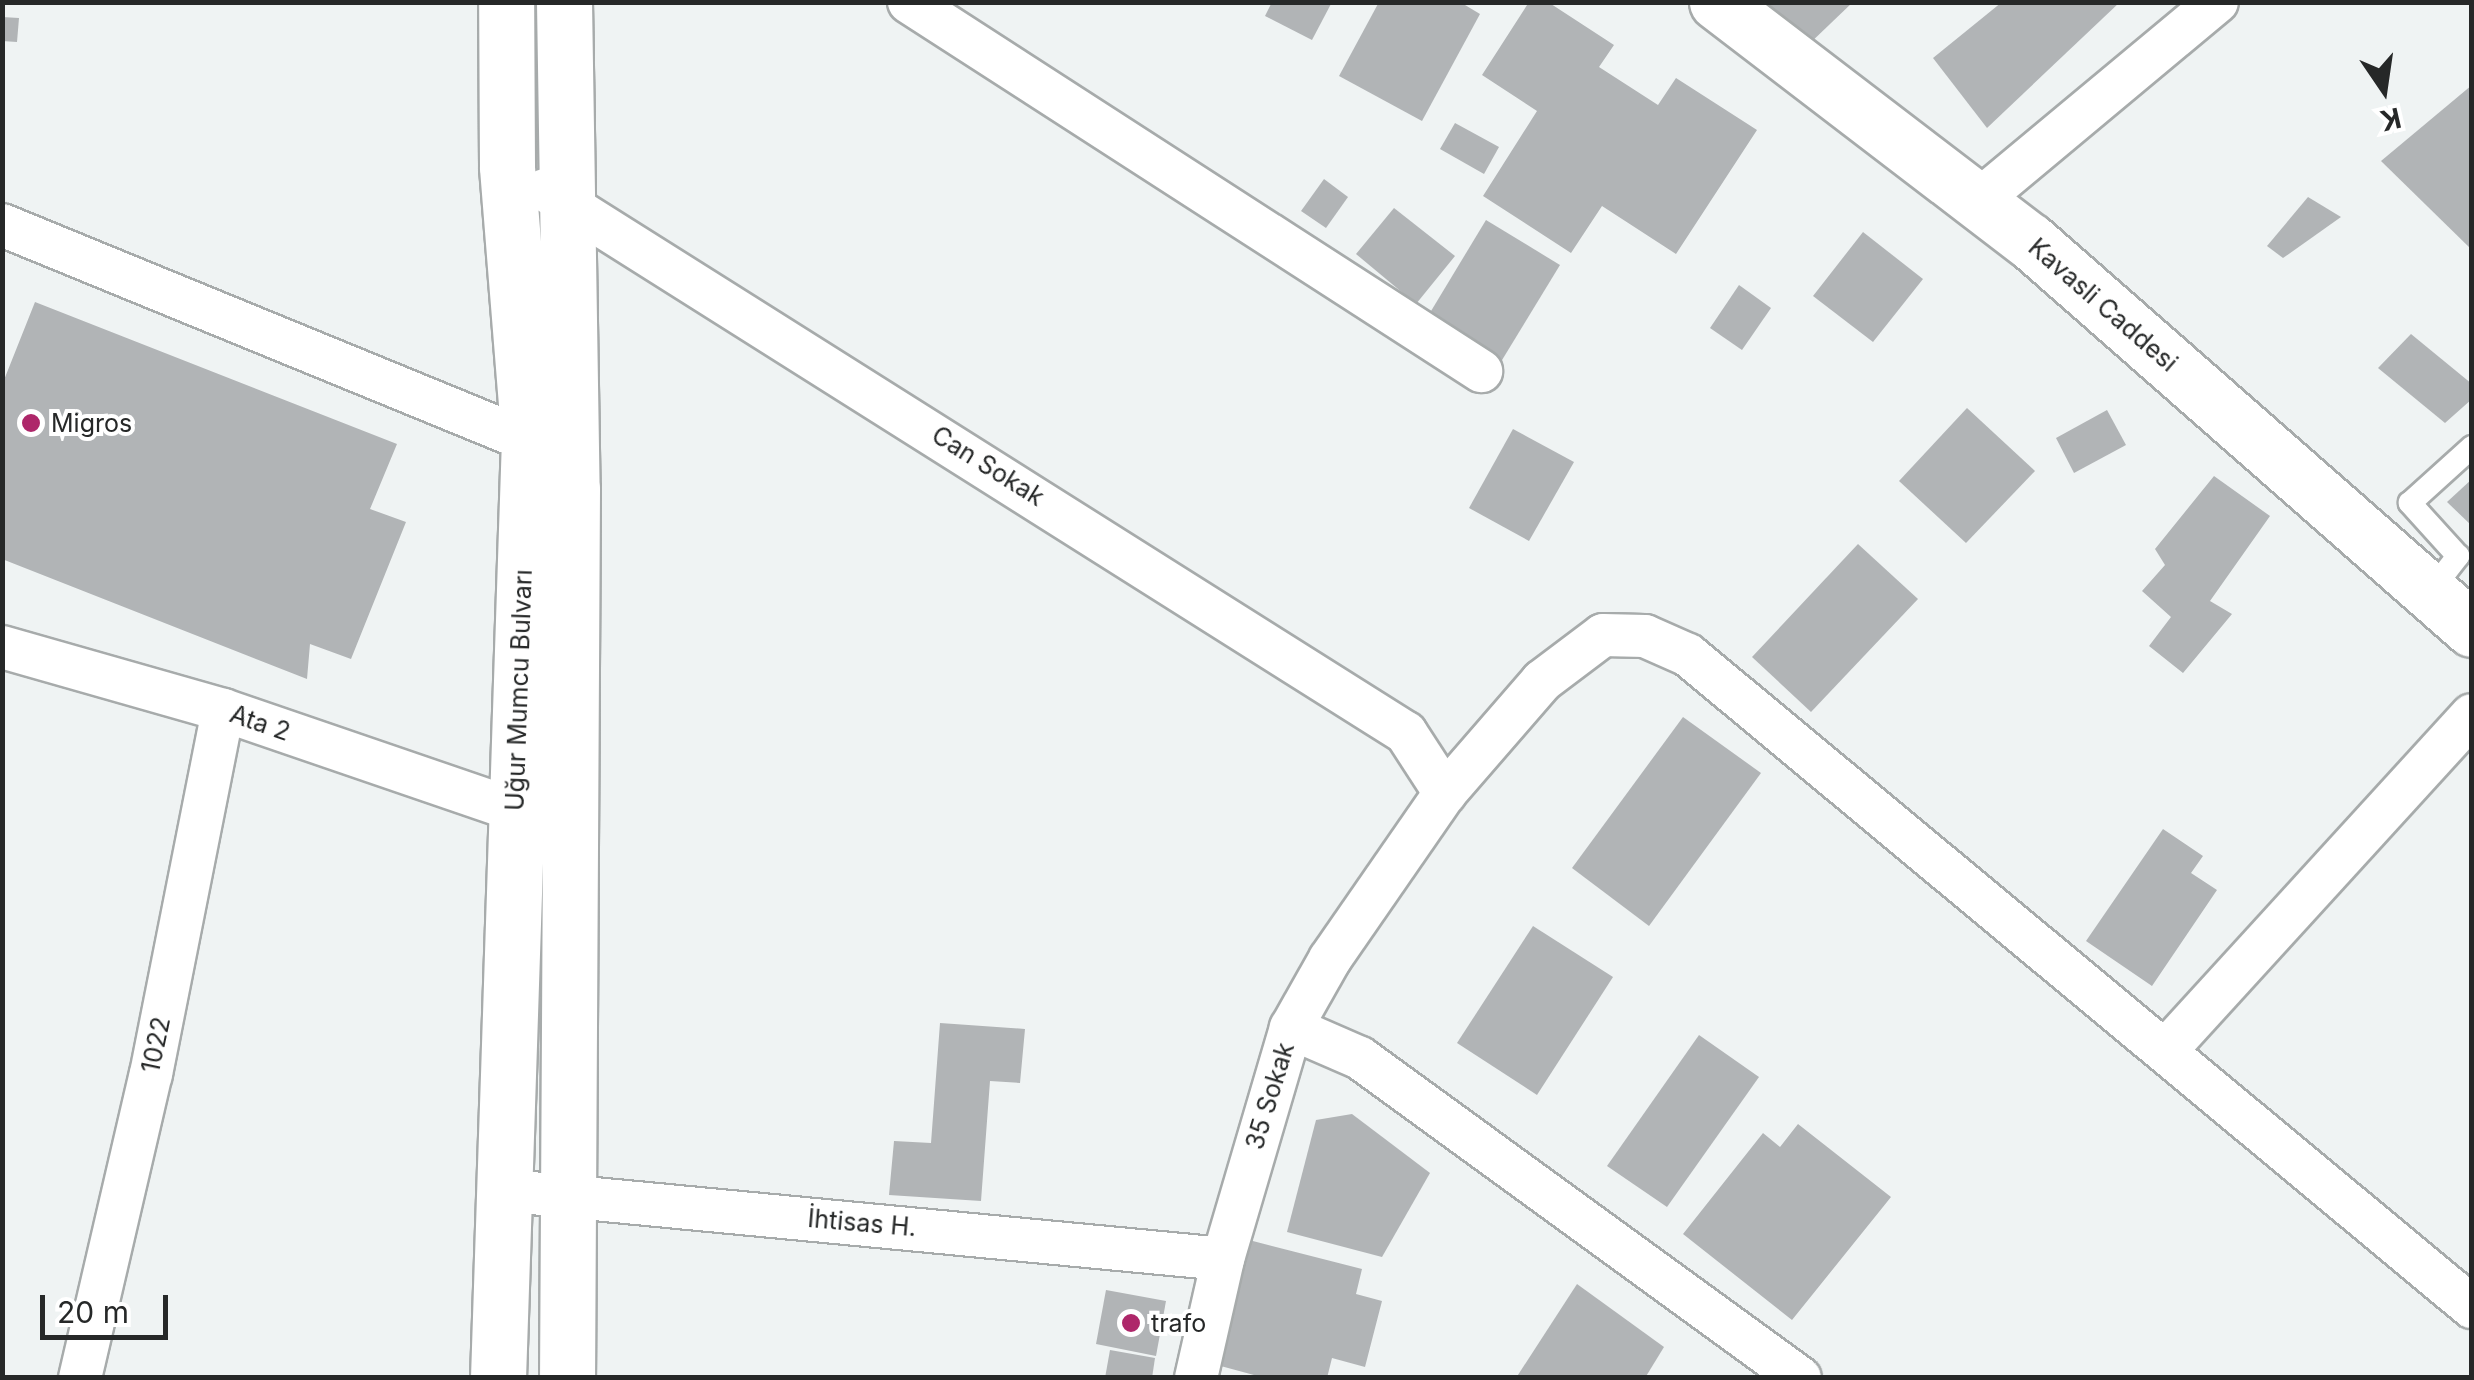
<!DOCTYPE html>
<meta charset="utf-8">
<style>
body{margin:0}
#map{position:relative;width:2474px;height:1380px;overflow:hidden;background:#eff3f3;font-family:Inter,sans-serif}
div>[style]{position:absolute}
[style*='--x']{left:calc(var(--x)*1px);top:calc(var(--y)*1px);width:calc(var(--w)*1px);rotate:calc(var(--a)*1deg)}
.building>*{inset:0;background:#b1b4b6}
.roads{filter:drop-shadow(2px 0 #a7abab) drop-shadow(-2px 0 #a7abab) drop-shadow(0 2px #a7abab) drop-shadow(0 -2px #a7abab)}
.lane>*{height:22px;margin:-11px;padding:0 11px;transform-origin:11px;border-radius:11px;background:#fff}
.street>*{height:42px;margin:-21px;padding:0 21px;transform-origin:21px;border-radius:21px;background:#fff}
.secondary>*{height:55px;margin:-27.5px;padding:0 27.5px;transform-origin:27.5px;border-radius:27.5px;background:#fff}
.dots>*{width:28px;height:28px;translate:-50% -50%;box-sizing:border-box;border:5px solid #fff;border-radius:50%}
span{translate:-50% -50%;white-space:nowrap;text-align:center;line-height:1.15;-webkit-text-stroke:8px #fff;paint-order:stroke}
.street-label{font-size:25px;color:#262828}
.poi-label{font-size:25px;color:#262828}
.left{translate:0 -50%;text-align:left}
.frame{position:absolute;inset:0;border:5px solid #262828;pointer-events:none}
.north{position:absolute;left:2334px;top:40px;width:100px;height:100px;-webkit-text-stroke:8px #fff;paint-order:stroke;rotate:167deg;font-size:28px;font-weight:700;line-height:40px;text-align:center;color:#262828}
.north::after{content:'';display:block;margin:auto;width:35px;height:45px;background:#262828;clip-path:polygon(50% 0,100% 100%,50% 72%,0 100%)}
.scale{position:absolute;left:40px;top:1295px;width:128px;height:45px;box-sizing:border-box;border:5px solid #262828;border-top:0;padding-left:12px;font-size:30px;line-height:35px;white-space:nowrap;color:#262828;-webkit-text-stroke:8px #fff;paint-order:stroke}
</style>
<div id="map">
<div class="building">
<div style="clip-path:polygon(1272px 2px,1332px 2px,1312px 40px,1265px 16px)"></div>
<div style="clip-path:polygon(1379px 2px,1460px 2px,1480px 14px,1422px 121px,1339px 76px)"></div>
<div style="clip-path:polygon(1529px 2px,1548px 2px,1614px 45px,1599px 67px,1658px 105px,1676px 78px,1757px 130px,1676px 254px,1602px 206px,1571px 253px,1483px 196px,1537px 111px,1482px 75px)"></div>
<div style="clip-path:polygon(1764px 2px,1853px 2px,1806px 47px)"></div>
<div style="clip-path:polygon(2002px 2px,2120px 2px,1987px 128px,1933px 58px)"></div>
<div style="clip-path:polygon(2px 17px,19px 18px,17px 42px,2px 41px)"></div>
<div style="clip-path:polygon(2472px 85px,2472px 250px,2381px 161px)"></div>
<div style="clip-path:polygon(1455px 123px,1499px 147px,1484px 174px,1440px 149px)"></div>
<div style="clip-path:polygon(1324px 179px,1348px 197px,1326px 228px,1301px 211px)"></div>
<div style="clip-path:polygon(2308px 197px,2341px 217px,2283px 258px,2267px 246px)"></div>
<div style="clip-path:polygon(1394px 208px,1455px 256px,1416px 304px,1356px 254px)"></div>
<div style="clip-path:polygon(1486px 220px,1560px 265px,1499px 365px,1425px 321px)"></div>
<div style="clip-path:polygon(1863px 232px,1923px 279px,1873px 342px,1813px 296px)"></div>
<div style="clip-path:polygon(1739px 285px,1771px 308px,1742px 350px,1710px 328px)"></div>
<div style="clip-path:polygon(35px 302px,397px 444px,370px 509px,406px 522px,351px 659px,310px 644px,307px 679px,2px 559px,2px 385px)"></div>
<div style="clip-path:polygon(2411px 334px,2472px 384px,2472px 399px,2445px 423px,2378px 368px)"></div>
<div style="clip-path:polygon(1967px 408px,2035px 471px,1966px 543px,1899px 481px)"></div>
<div style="clip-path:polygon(2107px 410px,2126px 445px,2074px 473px,2056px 438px)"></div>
<div style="clip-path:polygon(1513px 429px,1574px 462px,1529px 541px,1469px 508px)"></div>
<div style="clip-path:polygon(2214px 476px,2270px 516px,2210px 601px,2232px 614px,2183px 673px,2149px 646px,2171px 617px,2142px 591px,2165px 565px,2155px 549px)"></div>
<div style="clip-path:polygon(2472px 479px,2472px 526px,2447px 502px)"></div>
<div style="clip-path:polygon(1858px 544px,1918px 599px,1811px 712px,1752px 657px)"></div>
<div style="clip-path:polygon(1683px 717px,1761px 773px,1649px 926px,1572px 868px)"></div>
<div style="clip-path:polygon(2163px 829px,2203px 856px,2191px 873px,2217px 890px,2152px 986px,2086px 941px)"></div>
<div style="clip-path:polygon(1533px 926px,1613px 977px,1537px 1095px,1457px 1043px)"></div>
<div style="clip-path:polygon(940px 1023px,1025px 1029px,1020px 1083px,990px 1081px,981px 1201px,889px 1195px,894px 1141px,931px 1143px)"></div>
<div style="clip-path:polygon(1699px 1035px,1759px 1077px,1667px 1207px,1607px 1166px)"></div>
<div style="clip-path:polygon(1352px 1114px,1430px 1173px,1382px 1257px,1287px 1232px,1316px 1120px)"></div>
<div style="clip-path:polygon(1798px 1124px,1891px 1197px,1792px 1320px,1683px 1234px,1763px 1133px,1780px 1147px)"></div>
<div style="clip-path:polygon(1249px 1240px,1362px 1269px,1356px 1294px,1382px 1301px,1365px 1367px,1332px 1358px,1327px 1378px,1265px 1378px,1217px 1365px)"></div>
<div style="clip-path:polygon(1577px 1284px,1664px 1347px,1645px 1378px,1516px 1378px)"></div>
<div style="clip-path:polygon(1106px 1290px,1166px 1301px,1156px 1356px,1096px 1344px)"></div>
<div style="clip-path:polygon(1110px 1350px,1155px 1358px,1152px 1378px,1105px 1378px)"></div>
</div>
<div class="roads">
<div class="lane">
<div style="--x:2430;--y:592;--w:46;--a:-52.1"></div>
<div style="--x:2458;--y:556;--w:72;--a:-132.2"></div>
<div style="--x:2410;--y:503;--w:84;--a:-42.1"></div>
</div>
<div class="street">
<div style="--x:909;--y:2;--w:681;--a:32.83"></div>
<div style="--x:545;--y:190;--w:1018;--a:32.24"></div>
<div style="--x:1406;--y:733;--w:72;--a:57"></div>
<div style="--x:1978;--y:201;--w:311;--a:-39.8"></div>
<div style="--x:2;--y:225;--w:570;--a:22.29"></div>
<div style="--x:2;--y:647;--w:230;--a:15.9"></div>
<div style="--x:223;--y:710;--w:309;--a:18.9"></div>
<div style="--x:1291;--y:1028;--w:75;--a:23.5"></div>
<div style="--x:1360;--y:1058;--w:544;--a:36.03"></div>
<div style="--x:2167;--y:1049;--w:452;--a:-47.6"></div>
<div style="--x:500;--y:1190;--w:726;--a:5.45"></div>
<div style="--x:80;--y:1378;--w:312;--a:-76.9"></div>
<div style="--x:151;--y:1074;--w:371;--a:-78.8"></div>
<div style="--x:1196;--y:1378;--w:122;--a:-77.2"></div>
<div style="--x:1223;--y:1259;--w:241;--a:-73.6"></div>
<div style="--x:1291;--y:1028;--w:79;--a:-60.5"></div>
<div style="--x:1330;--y:959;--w:202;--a:-55.3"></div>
<div style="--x:1445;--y:793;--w:148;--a:-49.1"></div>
<div style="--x:1542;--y:681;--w:76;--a:-37"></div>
<div style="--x:1603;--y:635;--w:42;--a:1.4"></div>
<div style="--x:1645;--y:636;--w:47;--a:23.8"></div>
<div style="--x:1688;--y:655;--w:1020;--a:39.75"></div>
</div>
<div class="secondary">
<div style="--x:564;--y:2;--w:487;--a:89.1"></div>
<div style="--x:572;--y:489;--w:889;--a:90.32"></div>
<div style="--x:1717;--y:2;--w:394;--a:37.4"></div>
<div style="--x:2030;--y:241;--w:588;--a:41.28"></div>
<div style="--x:498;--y:1378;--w:938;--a:-88.11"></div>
<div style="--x:529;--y:441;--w:276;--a:-94.6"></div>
<div style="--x:507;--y:166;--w:164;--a:-90.3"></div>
</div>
</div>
<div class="dots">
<div style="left:31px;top:423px;background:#ae276a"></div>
<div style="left:1131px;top:1323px;background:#ae276a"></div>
</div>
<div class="street-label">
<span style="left:2103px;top:305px;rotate:41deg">Kavasli Caddesi</span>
<span style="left:988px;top:466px;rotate:32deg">Can Sokak</span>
<span style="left:519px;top:690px;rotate:-88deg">Uğur Mumcu Bulvarı</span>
<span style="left:260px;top:723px;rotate:19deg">Ata 2</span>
<span style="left:156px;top:1045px;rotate:-78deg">1022</span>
<span style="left:1270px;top:1096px;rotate:-73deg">35 Sokak</span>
<span style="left:862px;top:1223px;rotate:5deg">İhtisas H.</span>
</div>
<div class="poi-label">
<span class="left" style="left:51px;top:423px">Migros</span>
<span class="left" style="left:1151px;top:1323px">trafo</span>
</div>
<div class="frame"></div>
<div class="north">K</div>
<div class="scale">20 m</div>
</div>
